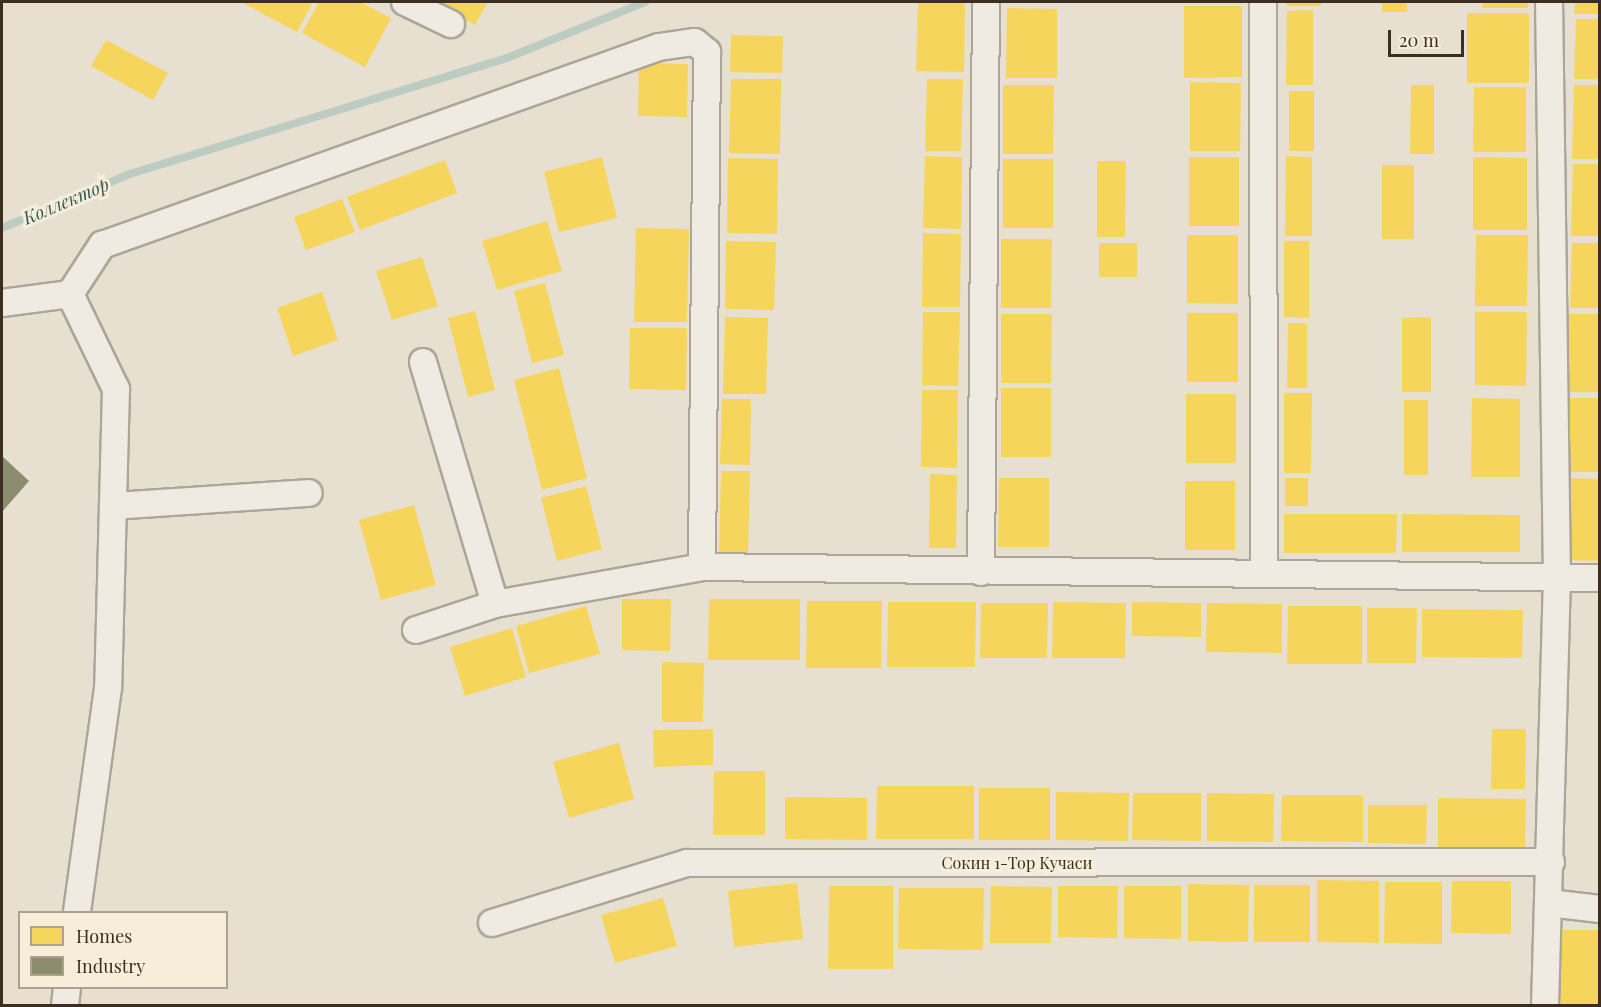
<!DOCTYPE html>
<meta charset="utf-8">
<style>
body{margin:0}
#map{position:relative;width:1601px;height:1007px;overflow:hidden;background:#e7e0d1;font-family:"Playfair Display",serif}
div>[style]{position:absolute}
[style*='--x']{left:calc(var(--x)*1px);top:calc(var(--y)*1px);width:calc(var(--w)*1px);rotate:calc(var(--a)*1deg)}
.homes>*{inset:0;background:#f6d55c}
.industry>*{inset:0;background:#8c8c6e}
.stream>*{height:8px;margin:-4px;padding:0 4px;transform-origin:4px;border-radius:4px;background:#bcccc2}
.roads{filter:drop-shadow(2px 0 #aca599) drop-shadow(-2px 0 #aca599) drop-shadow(0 2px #aca599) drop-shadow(0 -2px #aca599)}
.street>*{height:26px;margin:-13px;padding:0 13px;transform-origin:13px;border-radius:13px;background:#efebe2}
span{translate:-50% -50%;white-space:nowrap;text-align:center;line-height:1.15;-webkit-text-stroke:6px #f6eed8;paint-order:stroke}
.street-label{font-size:16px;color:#3c2e21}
.water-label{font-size:18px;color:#305b59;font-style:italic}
.frame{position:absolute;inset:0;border:3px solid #3c2e21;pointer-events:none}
.legend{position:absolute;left:18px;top:911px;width:210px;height:78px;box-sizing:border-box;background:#f6eed8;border:2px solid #aca18f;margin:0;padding:8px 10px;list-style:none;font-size:18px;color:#3c2e21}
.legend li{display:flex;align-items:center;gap:12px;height:30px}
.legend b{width:30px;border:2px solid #aca18f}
.scale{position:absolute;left:1388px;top:30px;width:76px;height:27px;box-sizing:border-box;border:3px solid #3c2e21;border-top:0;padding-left:8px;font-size:18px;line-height:21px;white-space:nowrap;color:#3c2e21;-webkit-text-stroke:4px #f6eed8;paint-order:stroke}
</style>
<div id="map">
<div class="homes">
<div style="clip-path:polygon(241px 2px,313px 2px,297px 32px)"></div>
<div style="clip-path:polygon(319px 2px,360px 2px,391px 18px,365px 67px,302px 33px)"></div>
<div style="clip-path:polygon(432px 2px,488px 2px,475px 25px)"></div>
<div style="clip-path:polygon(918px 2px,965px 2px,964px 72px,916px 71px)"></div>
<div style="clip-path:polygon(1287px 2px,1321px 2px,1321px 6px,1287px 6px)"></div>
<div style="clip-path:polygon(1382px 2px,1407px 2px,1407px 12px,1382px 12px)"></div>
<div style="clip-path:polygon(1482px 2px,1528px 2px,1528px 8px,1482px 8px)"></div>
<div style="clip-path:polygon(1575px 2px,1600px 2px,1600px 14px,1574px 14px)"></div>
<div style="clip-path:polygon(1184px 6px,1242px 6px,1242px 77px,1184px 78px)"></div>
<div style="clip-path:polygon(1007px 8px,1057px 9px,1057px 78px,1006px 78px)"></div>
<div style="clip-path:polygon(1313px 10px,1313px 85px,1286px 85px,1287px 11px)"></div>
<div style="clip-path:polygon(1467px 13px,1529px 13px,1529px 83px,1467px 83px)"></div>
<div style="clip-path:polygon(1576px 19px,1600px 19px,1600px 79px,1574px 79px)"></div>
<div style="clip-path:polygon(731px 35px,783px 36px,782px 73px,730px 72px)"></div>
<div style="clip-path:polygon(106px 40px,168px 73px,153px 100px,91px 66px)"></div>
<div style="clip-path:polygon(639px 63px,688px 64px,687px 117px,638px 116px)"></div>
<div style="clip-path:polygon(731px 79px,781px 79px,780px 154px,729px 153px)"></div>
<div style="clip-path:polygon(927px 79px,963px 79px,961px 151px,925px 151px)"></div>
<div style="clip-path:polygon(1190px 82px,1241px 83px,1240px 151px,1190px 151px)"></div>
<div style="clip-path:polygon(1003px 85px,1054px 85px,1053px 154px,1003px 154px)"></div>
<div style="clip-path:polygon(1411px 85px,1434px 85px,1434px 154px,1410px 154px)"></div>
<div style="clip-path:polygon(1574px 85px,1600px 85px,1600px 159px,1572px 159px)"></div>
<div style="clip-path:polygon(1474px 87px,1526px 87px,1526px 152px,1473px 152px)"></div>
<div style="clip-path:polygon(1289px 91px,1314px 91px,1314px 151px,1289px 151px)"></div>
<div style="clip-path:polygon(925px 156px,962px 157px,961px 229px,923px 228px)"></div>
<div style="clip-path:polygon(1286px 156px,1312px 157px,1312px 236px,1285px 236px)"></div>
<div style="clip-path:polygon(602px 157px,617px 218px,559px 232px,544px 172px)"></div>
<div style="clip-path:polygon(1189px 157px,1239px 157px,1239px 226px,1189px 226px)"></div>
<div style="clip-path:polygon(1473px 157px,1527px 158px,1527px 230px,1473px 230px)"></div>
<div style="clip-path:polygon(728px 158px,778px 159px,777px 234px,727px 233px)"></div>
<div style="clip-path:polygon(1003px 159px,1053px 159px,1053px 228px,1003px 228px)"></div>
<div style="clip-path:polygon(445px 160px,457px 193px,360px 230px,347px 197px)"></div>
<div style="clip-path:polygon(1097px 161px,1126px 161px,1125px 237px,1097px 237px)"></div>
<div style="clip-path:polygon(1573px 164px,1600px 164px,1600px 236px,1571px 236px)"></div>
<div style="clip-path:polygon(1382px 165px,1414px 165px,1414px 239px,1382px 239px)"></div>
<div style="clip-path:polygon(342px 199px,355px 232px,306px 250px,294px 217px)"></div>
<div style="clip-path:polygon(547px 221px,562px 271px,497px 290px,482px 241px)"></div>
<div style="clip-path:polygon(636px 228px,689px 229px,687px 322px,634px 322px)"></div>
<div style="clip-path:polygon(923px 233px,961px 234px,960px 307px,922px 307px)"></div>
<div style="clip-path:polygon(1187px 235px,1238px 235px,1238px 304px,1187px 303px)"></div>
<div style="clip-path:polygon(1476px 235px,1528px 235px,1527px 306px,1475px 306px)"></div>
<div style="clip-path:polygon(1001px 239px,1052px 239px,1051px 308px,1001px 308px)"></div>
<div style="clip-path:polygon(726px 241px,776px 242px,774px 310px,725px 309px)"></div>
<div style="clip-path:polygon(1284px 241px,1309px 241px,1309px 318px,1284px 317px)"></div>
<div style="clip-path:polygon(1099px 243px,1137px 243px,1137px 277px,1099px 277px)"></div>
<div style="clip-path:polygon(1572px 243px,1600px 243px,1600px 308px,1570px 308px)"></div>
<div style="clip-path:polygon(422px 257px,438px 306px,392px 320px,376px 271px)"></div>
<div style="clip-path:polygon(545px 283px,564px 355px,532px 363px,514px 291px)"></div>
<div style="clip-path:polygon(322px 292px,338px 340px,293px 356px,277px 308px)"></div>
<div style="clip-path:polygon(475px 311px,495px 390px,468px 397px,448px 318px)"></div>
<div style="clip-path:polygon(923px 312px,960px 312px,958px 386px,922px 385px)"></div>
<div style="clip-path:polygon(1475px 312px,1527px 312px,1526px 386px,1475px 385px)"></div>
<div style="clip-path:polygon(1187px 313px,1238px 313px,1238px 382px,1187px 382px)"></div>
<div style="clip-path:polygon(1001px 314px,1052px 314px,1051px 383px,1001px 383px)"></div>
<div style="clip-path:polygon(1569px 314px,1600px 314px,1600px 392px,1567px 392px)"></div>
<div style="clip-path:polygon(725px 317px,768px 318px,766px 394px,723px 394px)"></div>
<div style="clip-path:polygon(1431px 317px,1431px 392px,1402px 392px,1402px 318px)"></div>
<div style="clip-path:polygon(1288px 323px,1307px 323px,1307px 388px,1287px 388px)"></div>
<div style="clip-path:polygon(630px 328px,687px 328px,686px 390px,629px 389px)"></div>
<div style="clip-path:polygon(559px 368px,587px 478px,542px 490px,514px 380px)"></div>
<div style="clip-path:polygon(1001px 388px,1051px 388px,1051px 457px,1001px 457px)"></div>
<div style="clip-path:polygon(922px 390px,958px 390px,957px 468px,921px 467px)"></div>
<div style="clip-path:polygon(1284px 393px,1312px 393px,1311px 473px,1284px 473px)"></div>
<div style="clip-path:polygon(1186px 394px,1236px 394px,1236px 463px,1186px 463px)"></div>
<div style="clip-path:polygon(1472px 398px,1520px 399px,1520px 477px,1471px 477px)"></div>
<div style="clip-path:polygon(1568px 398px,1600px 398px,1600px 472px,1566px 472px)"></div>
<div style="clip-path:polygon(722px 399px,751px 399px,750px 465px,720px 464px)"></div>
<div style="clip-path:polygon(1404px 400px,1428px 400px,1428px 475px,1404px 475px)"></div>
<div style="clip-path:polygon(721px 471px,750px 471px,748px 555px,719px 554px)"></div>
<div style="clip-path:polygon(930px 474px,957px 475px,956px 548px,929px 548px)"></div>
<div style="clip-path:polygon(999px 478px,1049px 478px,1049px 547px,998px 547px)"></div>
<div style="clip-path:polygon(1285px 478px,1308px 478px,1308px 506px,1285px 506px)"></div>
<div style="clip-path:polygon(1566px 478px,1600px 479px,1600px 561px,1564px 560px)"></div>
<div style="clip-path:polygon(1185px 481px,1235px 481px,1235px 550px,1185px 550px)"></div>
<div style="clip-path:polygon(586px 486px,602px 549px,557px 561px,541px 498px)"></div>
<div style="clip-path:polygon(414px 505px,436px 585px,381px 600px,359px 520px)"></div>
<div style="clip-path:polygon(1284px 514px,1397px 514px,1396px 553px,1284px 553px)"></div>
<div style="clip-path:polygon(1402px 514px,1520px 515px,1520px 552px,1402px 552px)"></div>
<div style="clip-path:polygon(622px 599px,671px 599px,670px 651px,622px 650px)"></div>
<div style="clip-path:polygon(709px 599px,800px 599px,800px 660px,708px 660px)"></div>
<div style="clip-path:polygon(807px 601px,882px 601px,881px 668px,806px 668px)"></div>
<div style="clip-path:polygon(888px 602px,976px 602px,975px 667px,887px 667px)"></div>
<div style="clip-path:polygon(1053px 602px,1126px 603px,1125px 658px,1052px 658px)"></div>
<div style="clip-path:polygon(1132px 602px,1201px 603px,1201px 637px,1132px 636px)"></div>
<div style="clip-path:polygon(981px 603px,1048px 603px,1047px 658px,980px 658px)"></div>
<div style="clip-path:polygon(1207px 603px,1282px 604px,1282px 653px,1206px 652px)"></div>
<div style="clip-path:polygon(586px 606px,600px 654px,529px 673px,516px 626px)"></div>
<div style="clip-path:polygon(1288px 606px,1362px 606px,1362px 664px,1287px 664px)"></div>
<div style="clip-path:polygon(1367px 608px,1417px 608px,1416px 663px,1367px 663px)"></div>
<div style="clip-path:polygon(1422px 609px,1523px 610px,1522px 658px,1422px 657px)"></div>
<div style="clip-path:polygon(512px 628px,526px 677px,465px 696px,450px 647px)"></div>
<div style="clip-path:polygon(662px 662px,704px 663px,703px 722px,662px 722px)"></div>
<div style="clip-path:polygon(713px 729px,713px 765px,654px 767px,653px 730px)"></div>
<div style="clip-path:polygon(1492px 729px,1526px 729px,1525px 789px,1491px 789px)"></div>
<div style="clip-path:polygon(619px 743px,634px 799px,569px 818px,553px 762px)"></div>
<div style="clip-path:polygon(714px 771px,765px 771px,765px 835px,713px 835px)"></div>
<div style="clip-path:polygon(877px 786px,974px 786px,974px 839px,876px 839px)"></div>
<div style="clip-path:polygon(979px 788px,1050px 788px,1050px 840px,979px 840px)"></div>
<div style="clip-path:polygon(1056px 792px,1129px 793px,1128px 841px,1056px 840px)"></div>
<div style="clip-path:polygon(1133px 793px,1201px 793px,1201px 841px,1132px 840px)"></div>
<div style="clip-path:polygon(1207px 793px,1274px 794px,1273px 842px,1207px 841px)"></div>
<div style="clip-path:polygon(1282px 795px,1363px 795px,1363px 842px,1281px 841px)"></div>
<div style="clip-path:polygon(785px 797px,867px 798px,867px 840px,785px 839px)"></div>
<div style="clip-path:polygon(1438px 798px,1526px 799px,1525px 848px,1438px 848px)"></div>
<div style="clip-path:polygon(1368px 805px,1427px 805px,1426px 844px,1368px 843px)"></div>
<div style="clip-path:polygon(1317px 880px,1379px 881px,1379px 943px,1317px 942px)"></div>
<div style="clip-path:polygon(1452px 881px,1511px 881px,1511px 934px,1451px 933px)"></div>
<div style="clip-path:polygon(1385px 882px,1442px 882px,1442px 944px,1384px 943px)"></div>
<div style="clip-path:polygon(797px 883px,803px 939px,734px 947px,728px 891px)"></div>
<div style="clip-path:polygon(1188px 884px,1249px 885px,1248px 942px,1188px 941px)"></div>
<div style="clip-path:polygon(1254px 885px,1310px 885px,1310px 942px,1254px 942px)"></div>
<div style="clip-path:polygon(829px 886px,893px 886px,893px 969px,828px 969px)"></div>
<div style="clip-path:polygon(991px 886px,1052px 887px,1051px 943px,990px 943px)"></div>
<div style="clip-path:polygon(1058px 886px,1118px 886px,1117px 938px,1058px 937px)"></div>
<div style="clip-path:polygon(1124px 886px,1181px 886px,1181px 939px,1124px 938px)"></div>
<div style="clip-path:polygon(899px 888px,984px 888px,983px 950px,898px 949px)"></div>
<div style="clip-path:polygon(663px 898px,677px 946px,615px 963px,601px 915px)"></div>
<div style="clip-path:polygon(1558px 930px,1600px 930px,1600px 1006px,1557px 1006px)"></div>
</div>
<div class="industry">
<div style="clip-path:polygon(2px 456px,29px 481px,2px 512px)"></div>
</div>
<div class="stream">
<div style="--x:2;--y:228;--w:139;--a:-22.9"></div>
<div style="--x:130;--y:174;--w:394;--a:-17.1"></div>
<div style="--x:507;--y:58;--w:149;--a:-22.1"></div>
</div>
<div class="roads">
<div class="street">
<div style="--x:405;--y:2;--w:51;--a:25.6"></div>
<div style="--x:1263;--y:2;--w:572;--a:89.9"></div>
<div style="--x:70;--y:294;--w:106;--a:64.2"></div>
<div style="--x:116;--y:389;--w:299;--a:91.5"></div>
<div style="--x:108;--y:688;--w:226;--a:97.9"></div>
<div style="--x:2;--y:303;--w:69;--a:-7.5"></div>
<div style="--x:70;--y:294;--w:59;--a:-56.9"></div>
<div style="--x:102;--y:245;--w:591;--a:-19.57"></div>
<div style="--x:659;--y:47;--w:36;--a:-8"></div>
<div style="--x:695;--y:42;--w:16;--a:40"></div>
<div style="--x:707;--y:52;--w:515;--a:90.56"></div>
<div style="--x:423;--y:362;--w:252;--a:73.4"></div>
<div style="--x:113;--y:506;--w:196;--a:-3.8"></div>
<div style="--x:981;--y:572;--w:570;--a:-89.5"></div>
<div style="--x:416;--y:630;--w:83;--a:-18.2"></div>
<div style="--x:495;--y:604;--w:210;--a:-10.1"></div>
<div style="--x:702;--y:567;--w:898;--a:0.7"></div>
<div style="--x:1549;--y:903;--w:51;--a:6.7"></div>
<div style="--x:492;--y:923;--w:204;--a:-17.1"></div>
<div style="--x:687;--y:863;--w:864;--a:-0.07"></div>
<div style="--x:65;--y:1006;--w:18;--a:-84"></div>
<div style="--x:1545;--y:1006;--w:427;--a:-88.4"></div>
<div style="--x:1557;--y:579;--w:577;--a:-90.79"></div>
</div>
</div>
<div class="street-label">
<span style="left:1017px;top:863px">Сокин 1-Тор Kучаси</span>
</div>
<div class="water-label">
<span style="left:66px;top:201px;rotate:-23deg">Коллектор</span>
</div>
<div class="frame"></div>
<ul class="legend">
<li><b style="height:16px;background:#f6d55c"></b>Homes</li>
<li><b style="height:16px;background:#8c8c6e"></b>Industry</li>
</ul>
<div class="scale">20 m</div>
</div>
